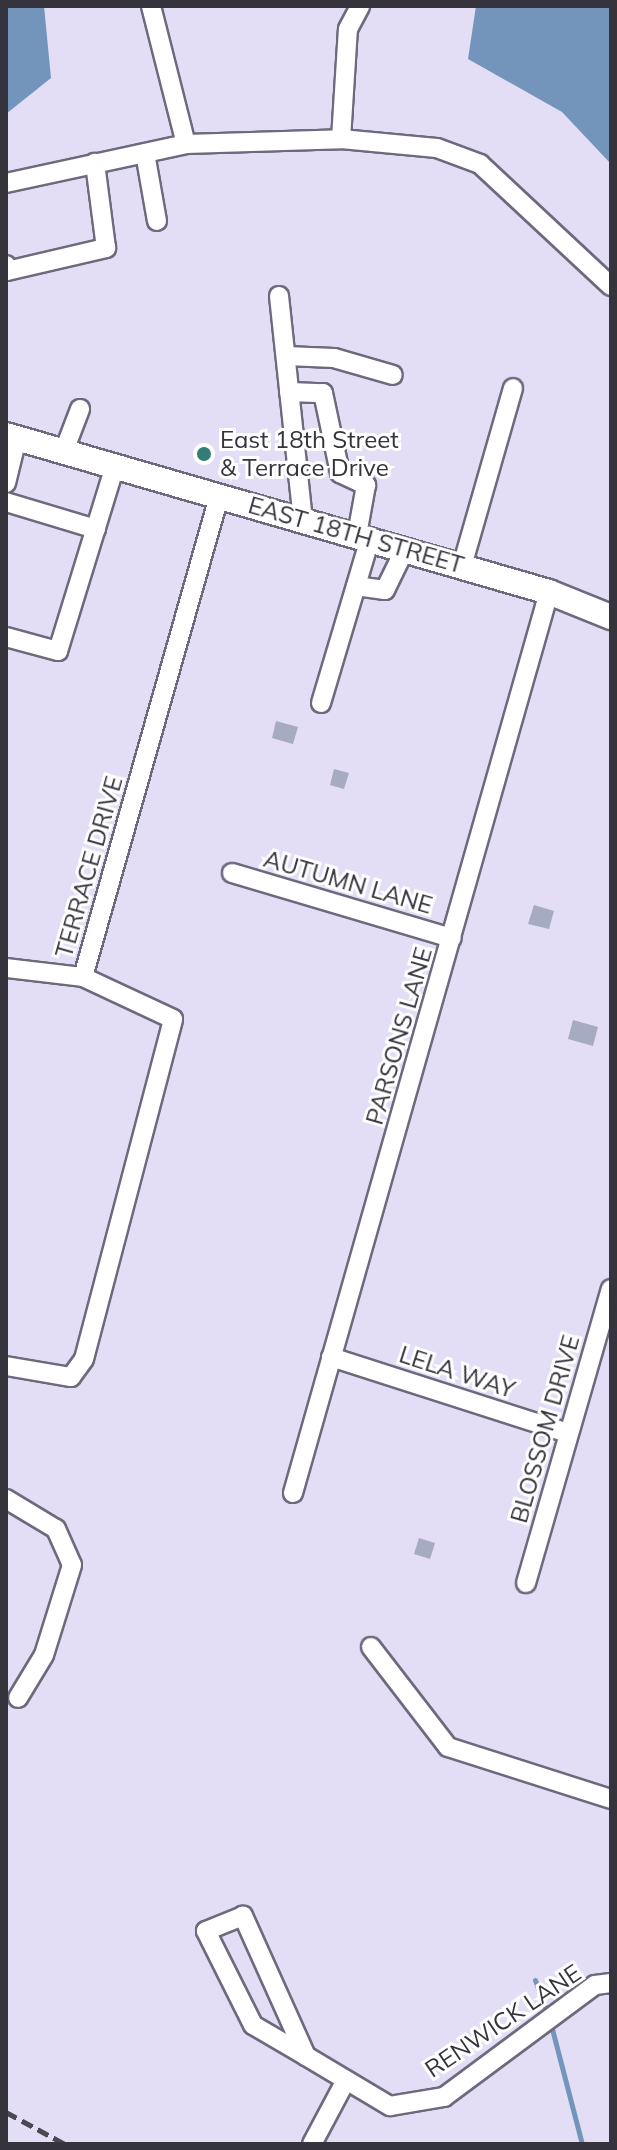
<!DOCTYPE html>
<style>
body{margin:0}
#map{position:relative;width:617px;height:2150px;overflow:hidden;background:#e3def5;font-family:Mulish,sans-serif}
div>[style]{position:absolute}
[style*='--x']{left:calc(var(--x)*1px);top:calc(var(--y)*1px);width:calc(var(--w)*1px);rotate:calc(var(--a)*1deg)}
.water>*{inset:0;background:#7495bb}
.stream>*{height:5px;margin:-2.5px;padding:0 2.5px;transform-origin:2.5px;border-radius:2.5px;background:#7495bb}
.building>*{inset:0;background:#a6abc1}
.roads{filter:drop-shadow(2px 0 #6e697d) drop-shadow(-2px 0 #6e697d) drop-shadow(0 2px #6e697d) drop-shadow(0 -2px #6e697d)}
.minor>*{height:18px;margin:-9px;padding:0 9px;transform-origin:9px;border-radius:9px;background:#fff}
.major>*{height:24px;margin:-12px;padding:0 12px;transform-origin:12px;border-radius:12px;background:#fff}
.rail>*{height:5px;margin-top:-2.5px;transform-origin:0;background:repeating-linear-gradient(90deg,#4a4852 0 12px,transparent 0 18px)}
.dots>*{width:22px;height:22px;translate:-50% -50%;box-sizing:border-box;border:4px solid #fff;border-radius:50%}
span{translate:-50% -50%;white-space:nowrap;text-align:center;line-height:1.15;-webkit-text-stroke:6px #fff;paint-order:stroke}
.poi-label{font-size:24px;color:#35333c}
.left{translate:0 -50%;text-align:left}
.street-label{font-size:24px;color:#35333c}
.frame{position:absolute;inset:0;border:8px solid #35333c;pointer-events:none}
</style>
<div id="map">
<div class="water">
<div style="clip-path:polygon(6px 6px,44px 6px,51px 78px,6px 114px)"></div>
<div style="clip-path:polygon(476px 6px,611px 6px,611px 164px,562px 112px,468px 59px)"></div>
</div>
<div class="stream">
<div style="--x:535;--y:1980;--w:38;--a:70"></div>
<div style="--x:551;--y:2025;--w:123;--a:75.4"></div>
</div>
<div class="building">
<div style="clip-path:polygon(276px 721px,298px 727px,293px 744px,272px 738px)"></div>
<div style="clip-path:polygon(334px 769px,349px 773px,344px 789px,330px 785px)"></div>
<div style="clip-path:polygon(534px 905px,554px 911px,549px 929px,528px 924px)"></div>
<div style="clip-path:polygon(573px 1020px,598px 1027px,593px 1046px,568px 1039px)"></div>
<div style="clip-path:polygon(419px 1538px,435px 1543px,430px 1559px,414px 1554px)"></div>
</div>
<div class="roads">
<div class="minor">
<div style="--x:151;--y:6;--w:142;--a:75.8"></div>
<div style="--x:341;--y:139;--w:110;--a:-86.4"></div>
<div style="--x:348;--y:29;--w:26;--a:-62"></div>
<div style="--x:145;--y:153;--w:69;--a:80"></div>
<div style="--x:6;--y:183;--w:184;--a:-12.2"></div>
<div style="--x:186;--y:144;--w:155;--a:-1.8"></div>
<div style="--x:341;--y:139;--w:96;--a:5.4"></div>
<div style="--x:437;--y:148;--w:46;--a:20.4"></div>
<div style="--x:480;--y:164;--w:179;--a:43"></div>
<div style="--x:6;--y:265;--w:6;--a:81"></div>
<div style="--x:7;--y:271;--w:102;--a:-13.1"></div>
<div style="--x:106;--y:248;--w:86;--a:-97.4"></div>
<div style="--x:279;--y:296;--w:224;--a:83.9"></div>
<div style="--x:286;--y:356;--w:48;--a:2.4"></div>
<div style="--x:334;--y:358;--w:61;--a:16.1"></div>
<div style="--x:289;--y:392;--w:34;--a:2"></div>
<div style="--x:323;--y:393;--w:82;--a:78"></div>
<div style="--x:340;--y:473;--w:29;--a:25"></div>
<div style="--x:366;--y:485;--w:51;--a:100.2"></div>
<div style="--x:64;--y:451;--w:45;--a:-69.1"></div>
<div style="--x:6;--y:483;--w:46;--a:-76.3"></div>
<div style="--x:6;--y:502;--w:94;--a:16.7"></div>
<div style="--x:462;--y:566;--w:185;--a:-74"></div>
<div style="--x:356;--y:586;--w:29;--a:8"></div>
<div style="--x:385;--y:590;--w:46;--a:-64"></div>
<div style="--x:6;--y:637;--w:54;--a:15.1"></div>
<div style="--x:58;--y:651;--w:194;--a:-72.9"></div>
<div style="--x:321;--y:703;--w:171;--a:-73.4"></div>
<div style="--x:232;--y:873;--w:229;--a:16.5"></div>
<div style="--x:6;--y:968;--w:78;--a:6.7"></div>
<div style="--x:331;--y:1357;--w:249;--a:17.8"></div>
<div style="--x:6;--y:1366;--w:66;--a:9.6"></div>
<div style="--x:71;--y:1377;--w:22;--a:-54"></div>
<div style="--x:84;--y:1359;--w:351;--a:-75.3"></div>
<div style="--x:173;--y:1019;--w:99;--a:-155"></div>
<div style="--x:83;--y:977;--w:500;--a:-74.2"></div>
<div style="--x:293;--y:1493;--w:937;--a:-74.14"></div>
<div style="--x:6;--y:1499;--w:58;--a:31"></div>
<div style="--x:56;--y:1529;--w:39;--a:66"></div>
<div style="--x:72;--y:1565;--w:94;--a:107.3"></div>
<div style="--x:44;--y:1655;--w:50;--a:121.2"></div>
<div style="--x:526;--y:1583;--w:306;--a:-73.9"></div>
<div style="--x:371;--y:1647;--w:126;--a:52.4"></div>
<div style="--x:448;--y:1747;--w:171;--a:17.7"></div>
<div style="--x:306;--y:2056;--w:154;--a:-114.2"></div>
<div style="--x:243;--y:1916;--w:40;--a:158"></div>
<div style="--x:206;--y:1931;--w:105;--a:63.4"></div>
<div style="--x:253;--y:2025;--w:61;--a:30.3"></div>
<div style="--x:306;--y:2056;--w:98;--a:30.8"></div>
<div style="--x:390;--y:2106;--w:55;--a:-9.5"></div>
<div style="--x:444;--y:2097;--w:188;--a:-36.6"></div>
<div style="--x:595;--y:1985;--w:16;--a:-7"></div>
<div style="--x:312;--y:2144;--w:72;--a:-62"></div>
</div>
<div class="major">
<div style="--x:6;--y:435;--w:565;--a:16.13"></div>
<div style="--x:549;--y:592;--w:67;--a:22"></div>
</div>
</div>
<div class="rail">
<div style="--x:6;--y:2112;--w:67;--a:28.5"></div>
</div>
<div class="dots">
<div style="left:204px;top:454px;background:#347c76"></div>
</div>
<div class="poi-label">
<span class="left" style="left:220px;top:454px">East 18th Street<br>&amp; Terrace Drive</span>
</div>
<div class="street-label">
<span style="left:356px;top:535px;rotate:16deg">EAST 18TH STREET</span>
<span style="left:89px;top:867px;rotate:-74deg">TERRACE DRIVE</span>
<span style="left:348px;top:882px;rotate:16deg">AUTUMN LANE</span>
<span style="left:399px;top:1036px;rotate:-74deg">PARSONS LANE</span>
<span style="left:457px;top:1372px;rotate:18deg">LELA WAY</span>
<span style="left:545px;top:1429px;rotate:-74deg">BLOSSOM DRIVE</span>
<span style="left:503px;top:2021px;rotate:-34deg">RENWICK LANE</span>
</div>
<div class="frame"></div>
</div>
